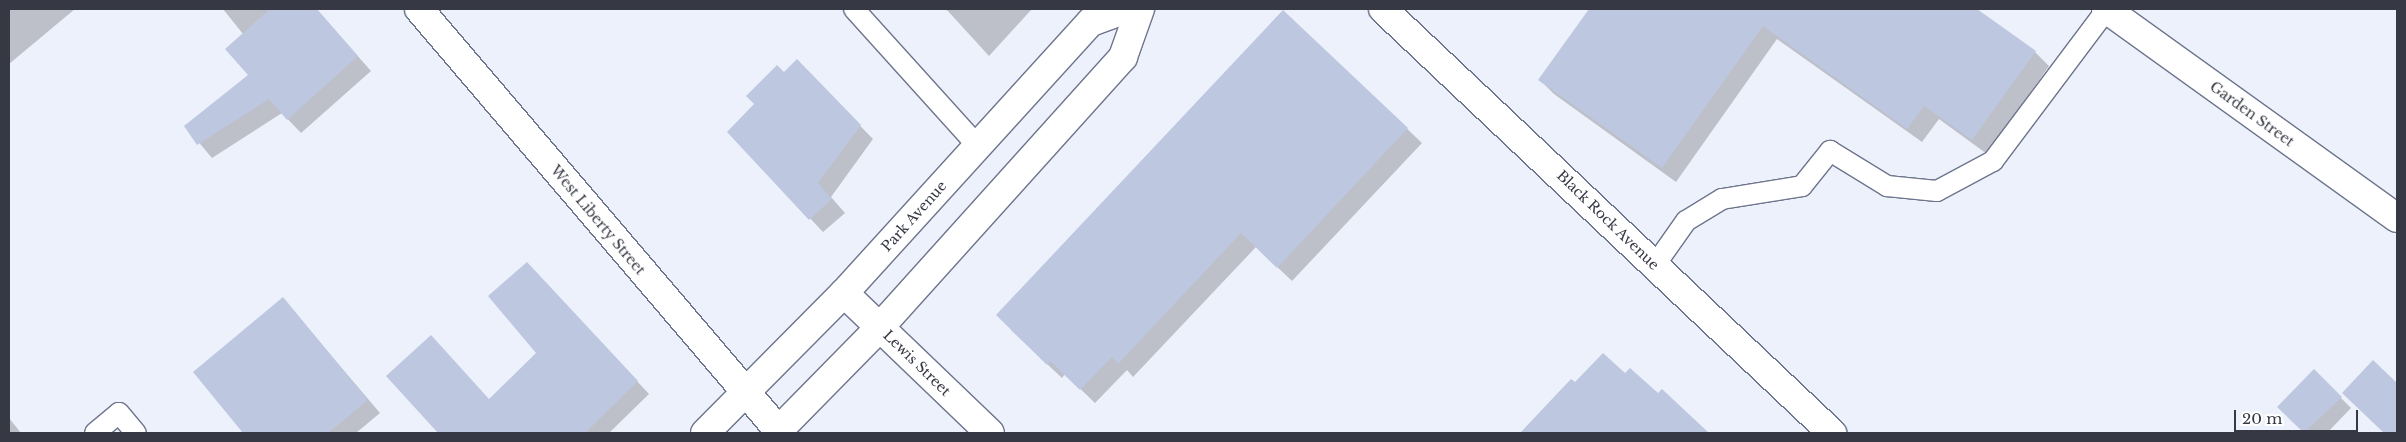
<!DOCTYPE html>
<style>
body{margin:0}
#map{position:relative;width:2406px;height:442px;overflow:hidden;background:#edf1fb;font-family:"Libre Baskerville",serif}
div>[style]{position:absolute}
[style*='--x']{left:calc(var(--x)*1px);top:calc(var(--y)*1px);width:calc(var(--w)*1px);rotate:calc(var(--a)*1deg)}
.shadow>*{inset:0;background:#0003}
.building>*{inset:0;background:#bec7e0}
.roads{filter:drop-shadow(1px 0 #6d758c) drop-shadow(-1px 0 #6d758c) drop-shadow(0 1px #6d758c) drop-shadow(0 -1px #6d758c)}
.service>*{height:20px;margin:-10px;padding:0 10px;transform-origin:10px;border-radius:10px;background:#fff}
.minor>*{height:28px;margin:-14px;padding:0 14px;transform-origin:14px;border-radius:14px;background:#fff}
.secondary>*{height:28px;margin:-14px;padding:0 14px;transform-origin:14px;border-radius:14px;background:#fff}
span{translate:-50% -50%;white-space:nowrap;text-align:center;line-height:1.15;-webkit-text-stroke:4.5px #fff;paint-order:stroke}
.street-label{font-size:14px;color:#363943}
.frame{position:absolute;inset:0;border:10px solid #363943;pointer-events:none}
.scale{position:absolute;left:2234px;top:410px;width:124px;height:22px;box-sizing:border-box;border:2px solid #363943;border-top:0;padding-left:6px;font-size:15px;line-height:18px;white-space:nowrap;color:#363943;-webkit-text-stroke:4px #fff;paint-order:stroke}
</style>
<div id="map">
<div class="shadow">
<div style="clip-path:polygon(9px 9px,75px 9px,9px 64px)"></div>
<div style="clip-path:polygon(223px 9px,276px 9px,287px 21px,301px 9px,316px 9px,371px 71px,301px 133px,282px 113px,212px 158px,185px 126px,250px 76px,243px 34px)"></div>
<div style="clip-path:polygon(946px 9px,1032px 9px,989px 56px)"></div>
<div style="clip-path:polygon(1591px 9px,1975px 9px,2035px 52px,2049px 66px,1987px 154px,1939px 119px,1922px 142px,1777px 39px,1676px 182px,1554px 94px,1540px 80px)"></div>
<div style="clip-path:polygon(1283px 11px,1422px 143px,1292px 281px,1256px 247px,1133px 377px,1127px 370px,1095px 403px,1065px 374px,1062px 378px,1011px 330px)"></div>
<div style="clip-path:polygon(797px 61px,873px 139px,831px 197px,845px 213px,823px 232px,729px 132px)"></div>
<div style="clip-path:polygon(539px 276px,649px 394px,609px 433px,439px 433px,387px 376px,489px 400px,538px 353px)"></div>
<div style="clip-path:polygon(283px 299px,380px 413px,356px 433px,245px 433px,195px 373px)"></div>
<div style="clip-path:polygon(2373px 362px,2397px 385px,2397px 433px,2385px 433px,2356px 405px)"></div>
<div style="clip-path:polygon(2314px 371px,2351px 408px,2327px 433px,2305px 433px,2279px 407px)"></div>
<div style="clip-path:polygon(1625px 375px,1658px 395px,1662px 391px,1707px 433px,1529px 433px,1575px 384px)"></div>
<div style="clip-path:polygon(9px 418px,21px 433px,9px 433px)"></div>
</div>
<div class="building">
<div style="clip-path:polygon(270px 9px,317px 9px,358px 56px,287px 120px,269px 99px,197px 145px,184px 126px,248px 75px,225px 49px)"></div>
<div style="clip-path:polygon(1589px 9px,1977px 9px,2036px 51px,1972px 140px,1924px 106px,1907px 129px,1763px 26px,1662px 168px,1538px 80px)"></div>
<div style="clip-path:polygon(1283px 10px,1408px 128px,1277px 268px,1241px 233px,1118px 364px,1112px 357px,1080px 390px,1050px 361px,1047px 365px,996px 315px)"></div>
<div style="clip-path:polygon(797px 59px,861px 125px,818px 183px,832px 199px,809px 220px,727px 132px,754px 104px,746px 96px,777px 65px,784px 72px)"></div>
<div style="clip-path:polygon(527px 262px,638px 381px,585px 433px,438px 433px,386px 376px,431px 335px,489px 399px,536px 353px,488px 296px)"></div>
<div style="clip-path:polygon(283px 297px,368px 400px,328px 433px,243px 433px,193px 372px)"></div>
<div style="clip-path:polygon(1603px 353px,1625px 373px,1630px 368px,1658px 393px,1662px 389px,1709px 433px,1520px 433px,1571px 379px,1575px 382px)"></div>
<div style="clip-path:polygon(2373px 360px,2397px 383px,2397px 433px,2384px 433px,2342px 393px)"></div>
<div style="clip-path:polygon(2314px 369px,2342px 397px,2304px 433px,2277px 407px)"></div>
</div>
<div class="roads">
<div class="service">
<div style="--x:854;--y:9;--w:185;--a:47.9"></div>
<div style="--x:1655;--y:265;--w:54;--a:-54.8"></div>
<div style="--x:1686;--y:221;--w:42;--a:-31.4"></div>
<div style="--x:1722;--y:199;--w:81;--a:-9.2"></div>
<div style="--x:1802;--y:186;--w:45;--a:-51.3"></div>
<div style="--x:1830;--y:151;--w:67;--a:31.6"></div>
<div style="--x:1887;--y:186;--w:50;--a:5.7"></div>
<div style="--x:1937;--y:191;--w:64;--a:-28.2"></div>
<div style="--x:1993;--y:161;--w:190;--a:-53.1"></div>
<div style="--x:95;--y:433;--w:31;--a:-40"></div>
<div style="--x:119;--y:413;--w:26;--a:50"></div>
</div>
<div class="minor">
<div style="--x:419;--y:9;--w:555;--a:49.53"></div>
<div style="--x:1383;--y:9;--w:618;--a:43.36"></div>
<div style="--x:2106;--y:9;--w:358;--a:35.7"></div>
<div style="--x:844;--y:293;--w:202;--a:43.8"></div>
</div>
<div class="secondary">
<div style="--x:705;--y:433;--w:197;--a:-45.2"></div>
<div style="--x:844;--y:293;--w:367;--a:-47.7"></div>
<div style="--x:1091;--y:22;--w:38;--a:-20"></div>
<div style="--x:776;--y:433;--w:148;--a:-45.5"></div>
<div style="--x:880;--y:327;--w:363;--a:-48"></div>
<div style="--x:1123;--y:57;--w:51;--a:-70.5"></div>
</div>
</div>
<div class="street-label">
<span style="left:2252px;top:114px;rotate:36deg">Garden Street</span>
<span style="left:914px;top:216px;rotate:-48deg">Park Avenue</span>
<span style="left:598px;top:220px;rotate:50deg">West Liberty Street</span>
<span style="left:1608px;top:220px;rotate:44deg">Black Rock Avenue</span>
<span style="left:917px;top:363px;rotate:44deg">Lewis Street</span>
</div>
<div class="frame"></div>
<div class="scale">20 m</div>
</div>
